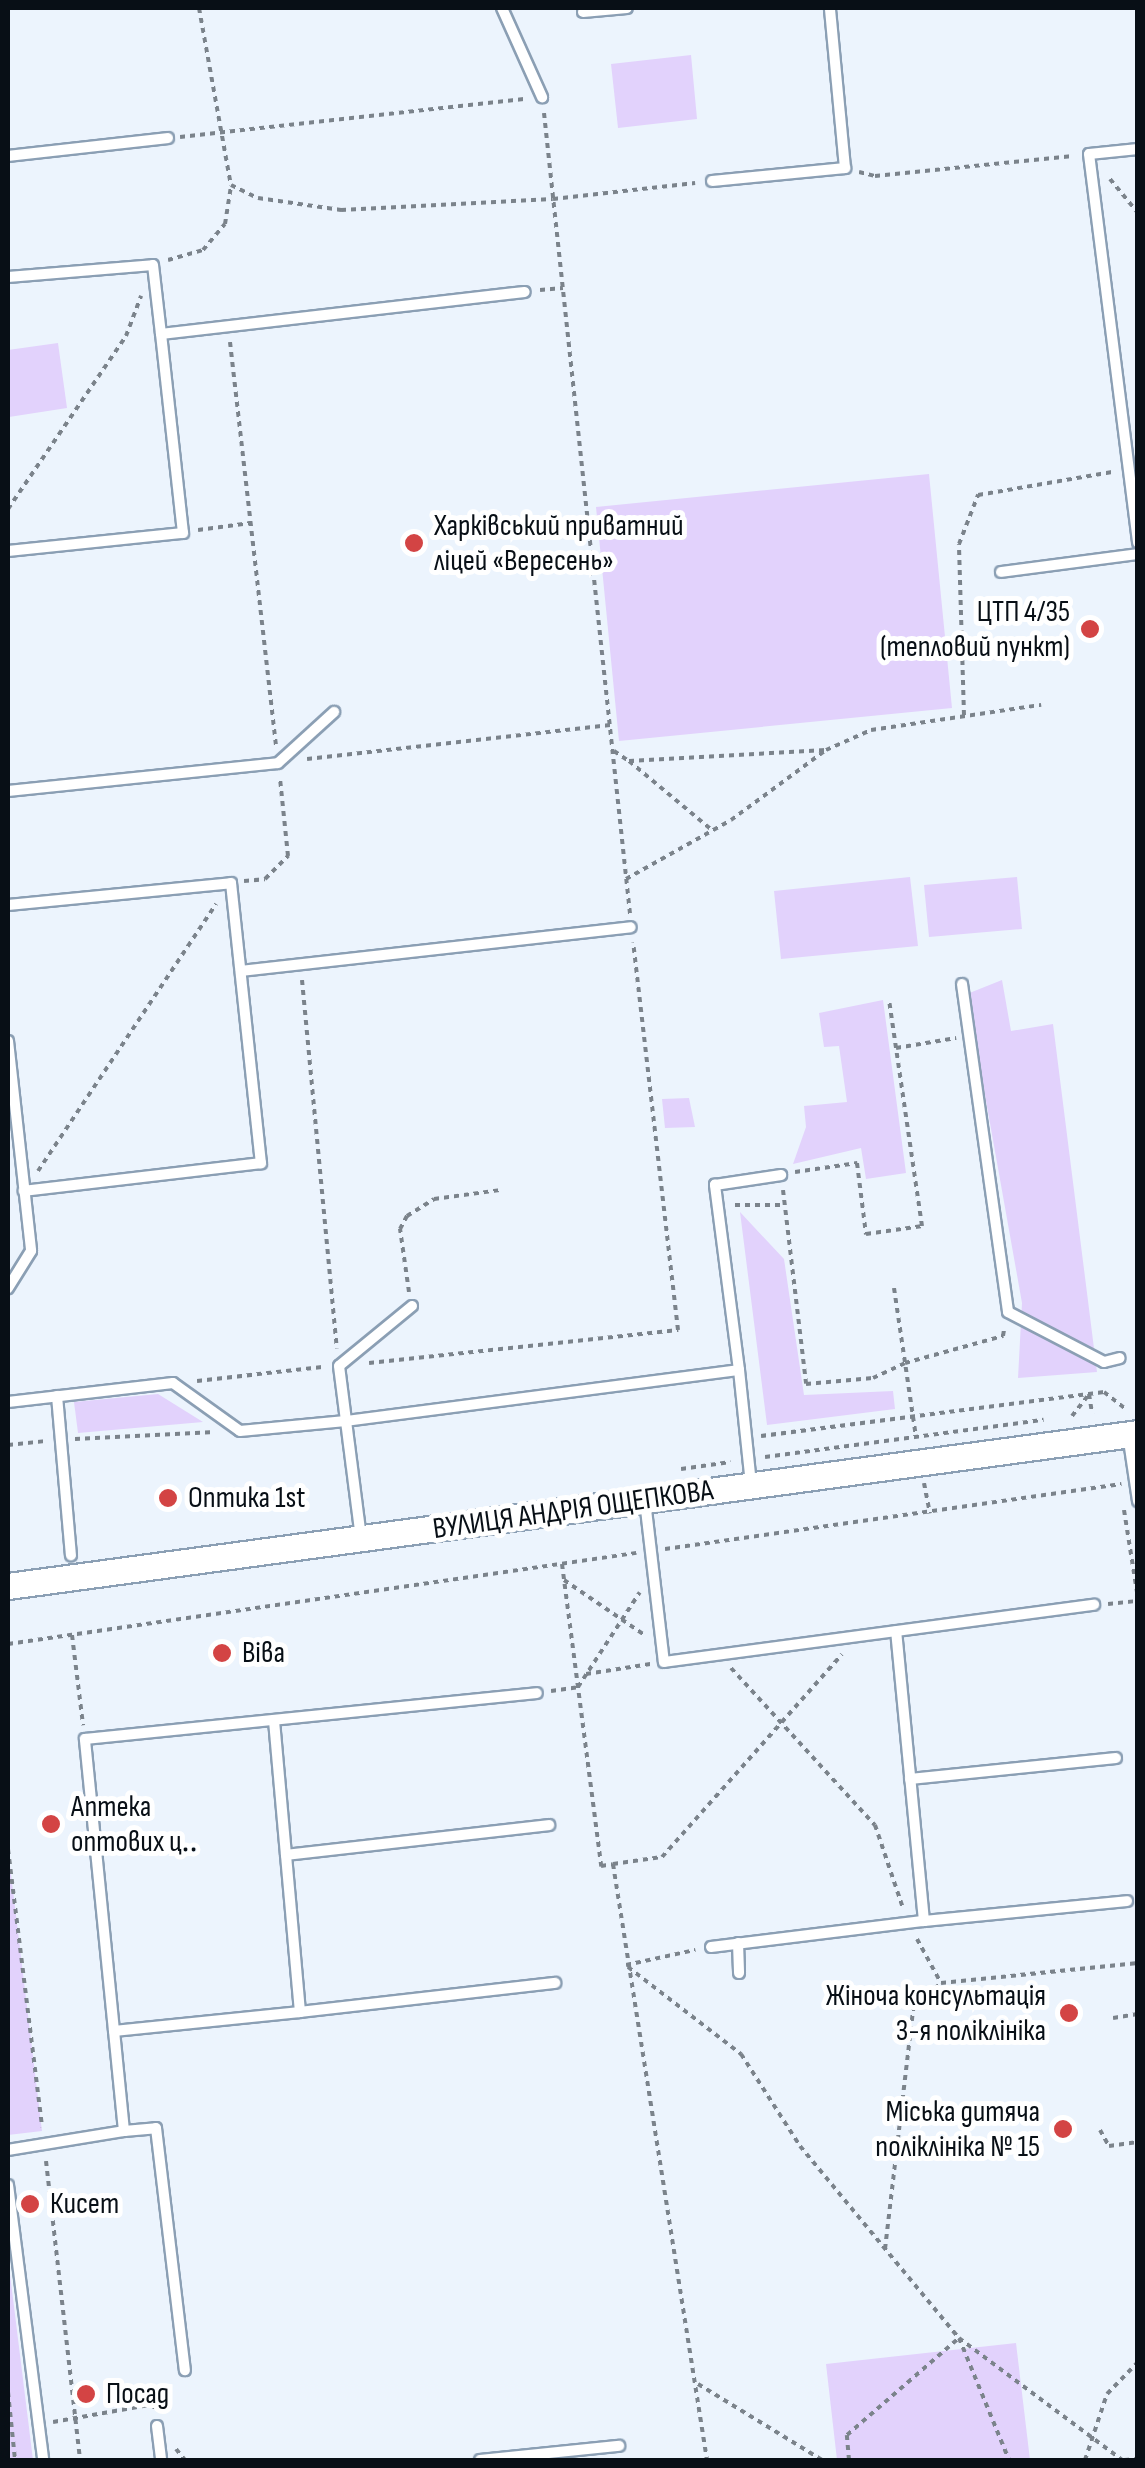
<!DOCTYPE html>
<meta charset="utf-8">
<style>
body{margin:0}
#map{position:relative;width:1145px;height:2468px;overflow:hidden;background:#ecf4fd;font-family:"Sofia Sans Condensed",sans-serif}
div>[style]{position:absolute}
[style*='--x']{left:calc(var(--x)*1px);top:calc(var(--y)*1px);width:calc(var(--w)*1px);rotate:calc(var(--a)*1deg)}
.green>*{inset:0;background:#e2d2fc}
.path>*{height:4px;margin-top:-2px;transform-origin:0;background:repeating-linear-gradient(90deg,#7b838b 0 5px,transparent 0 10px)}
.roads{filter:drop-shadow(2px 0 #8b9fb4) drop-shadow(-2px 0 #8b9fb4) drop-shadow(0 2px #8b9fb4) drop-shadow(0 -2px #8b9fb4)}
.service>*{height:10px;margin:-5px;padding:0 5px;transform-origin:5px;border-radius:5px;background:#fff}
.tertiary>*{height:25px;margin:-12.5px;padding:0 12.5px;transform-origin:12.5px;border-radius:12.5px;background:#fff}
.dots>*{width:28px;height:28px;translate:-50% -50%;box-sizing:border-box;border:5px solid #fff;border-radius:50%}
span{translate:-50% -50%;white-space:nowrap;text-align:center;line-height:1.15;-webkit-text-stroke:10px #fff;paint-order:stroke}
.poi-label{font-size:30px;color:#080f16}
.left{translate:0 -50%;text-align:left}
.right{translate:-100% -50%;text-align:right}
.street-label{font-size:30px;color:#080f16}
.frame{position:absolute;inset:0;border:10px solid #080f16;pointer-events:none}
</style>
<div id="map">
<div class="green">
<div style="clip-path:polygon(691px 55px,697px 119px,618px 128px,611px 64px)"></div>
<div style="clip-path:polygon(58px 343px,67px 408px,9px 417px,8px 350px)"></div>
<div style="clip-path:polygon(929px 474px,952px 708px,619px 741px,596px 507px)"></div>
<div style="clip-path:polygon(910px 877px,918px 946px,781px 959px,774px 891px)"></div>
<div style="clip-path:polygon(1017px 877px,1022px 929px,929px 937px,924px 885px)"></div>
<div style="clip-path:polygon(1002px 980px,1011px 1031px,1053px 1024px,1097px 1372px,1018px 1378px,1022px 1303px,967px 994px)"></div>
<div style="clip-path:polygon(883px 1000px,906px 1173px,866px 1179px,861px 1148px,793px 1164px,806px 1127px,804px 1106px,847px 1102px,839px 1046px,824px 1047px,819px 1013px)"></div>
<div style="clip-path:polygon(689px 1098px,695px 1127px,665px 1128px,662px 1099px)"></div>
<div style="clip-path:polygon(740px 1212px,784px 1259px,804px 1395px,893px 1391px,895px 1409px,767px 1425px)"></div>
<div style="clip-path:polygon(158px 1394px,203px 1422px,78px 1433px,74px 1402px)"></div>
<div style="clip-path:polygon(8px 1849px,42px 2131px,8px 2135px)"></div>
<div style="clip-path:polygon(8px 2258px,33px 2460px,8px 2460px)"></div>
<div style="clip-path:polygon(1016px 2343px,1030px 2460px,837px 2460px,826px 2364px)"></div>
</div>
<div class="path">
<div style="--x:199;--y:8;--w:180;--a:79.8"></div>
<div style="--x:231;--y:185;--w:30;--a:26"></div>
<div style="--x:258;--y:198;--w:84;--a:8.2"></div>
<div style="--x:341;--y:210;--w:212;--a:-3"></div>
<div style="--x:553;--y:199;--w:143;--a:-6.4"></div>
<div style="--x:544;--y:113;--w:806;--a:83.87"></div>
<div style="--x:180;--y:137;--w:346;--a:-6.3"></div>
<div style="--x:859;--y:172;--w:16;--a:14"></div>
<div style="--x:875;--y:176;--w:199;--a:-5.8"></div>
<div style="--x:1110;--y:179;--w:44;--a:50.5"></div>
<div style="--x:168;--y:260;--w:36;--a:-16"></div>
<div style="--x:203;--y:250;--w:34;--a:-50"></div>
<div style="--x:225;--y:224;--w:39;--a:-81"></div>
<div style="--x:540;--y:290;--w:23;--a:-5"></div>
<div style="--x:230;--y:342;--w:406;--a:83.5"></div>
<div style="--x:8;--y:509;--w:209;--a:-55.7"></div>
<div style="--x:126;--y:336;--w:43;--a:-69.4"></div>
<div style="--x:198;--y:530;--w:53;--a:-7.5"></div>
<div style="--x:964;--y:715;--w:171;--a:-91.7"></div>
<div style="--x:959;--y:544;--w:53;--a:-68.8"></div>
<div style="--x:978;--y:495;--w:136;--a:-9.7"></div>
<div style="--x:614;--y:751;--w:18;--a:34"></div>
<div style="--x:629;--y:761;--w:197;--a:-3.2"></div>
<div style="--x:307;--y:759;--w:305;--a:-6.4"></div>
<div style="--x:629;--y:761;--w:109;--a:39.8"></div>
<div style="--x:626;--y:879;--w:120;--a:-29.3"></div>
<div style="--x:731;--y:820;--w:118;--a:-36.4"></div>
<div style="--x:826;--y:750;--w:49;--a:-24"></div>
<div style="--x:871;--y:730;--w:172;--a:-8.4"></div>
<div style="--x:244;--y:881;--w:21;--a:-5"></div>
<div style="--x:265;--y:879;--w:33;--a:-45"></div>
<div style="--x:288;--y:856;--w:77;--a:-95.9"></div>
<div style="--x:302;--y:980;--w:370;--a:84.6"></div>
<div style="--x:896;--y:1048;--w:61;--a:-9.5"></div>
<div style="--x:38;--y:1171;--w:321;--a:-56.3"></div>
<div style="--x:795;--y:1172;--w:63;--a:-8.3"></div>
<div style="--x:857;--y:1163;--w:72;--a:82.8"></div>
<div style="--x:866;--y:1234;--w:57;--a:-8.1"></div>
<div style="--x:922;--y:1226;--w:229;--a:-98.3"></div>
<div style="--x:783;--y:1190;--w:195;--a:83.2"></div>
<div style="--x:806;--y:1384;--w:67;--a:-5.1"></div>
<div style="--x:873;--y:1378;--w:35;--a:-25"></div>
<div style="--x:905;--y:1363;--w:102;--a:-15.4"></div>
<div style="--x:1003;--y:1336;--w:6;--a:-81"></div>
<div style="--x:735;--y:1205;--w:50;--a:0"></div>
<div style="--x:894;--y:1288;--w:151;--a:81.6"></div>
<div style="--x:409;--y:1292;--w:64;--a:-98.1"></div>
<div style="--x:400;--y:1229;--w:15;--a:-62"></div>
<div style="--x:407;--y:1216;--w:32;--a:-32"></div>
<div style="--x:434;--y:1199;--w:68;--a:-7.7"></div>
<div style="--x:369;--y:1363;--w:311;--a:-6.1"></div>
<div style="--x:678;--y:1330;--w:390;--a:-96.6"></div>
<div style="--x:197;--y:1381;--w:126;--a:-6.4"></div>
<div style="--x:1089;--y:1394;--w:20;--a:81"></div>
<div style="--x:1072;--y:1416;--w:28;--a:-52"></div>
<div style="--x:761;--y:1436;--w:346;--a:-7.3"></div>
<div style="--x:1104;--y:1392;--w:28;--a:38"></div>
<div style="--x:75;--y:1439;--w:140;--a:-2.9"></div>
<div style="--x:8;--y:1445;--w:37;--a:-6"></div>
<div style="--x:765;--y:1457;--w:281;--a:-7.6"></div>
<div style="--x:681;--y:1469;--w:50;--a:-8"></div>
<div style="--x:924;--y:1483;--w:31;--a:79"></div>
<div style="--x:1124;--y:1510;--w:89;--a:81"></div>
<div style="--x:665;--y:1549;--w:461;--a:-8.1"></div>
<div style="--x:562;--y:1564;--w:305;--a:82.6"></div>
<div style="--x:601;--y:1866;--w:12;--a:-9"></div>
<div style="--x:613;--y:1864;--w:603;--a:81.04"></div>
<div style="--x:564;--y:1580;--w:99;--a:34.3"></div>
<div style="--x:1108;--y:1604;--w:30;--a:-6"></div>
<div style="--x:72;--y:1635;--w:91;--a:83"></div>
<div style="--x:8;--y:1644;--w:635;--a:-8.25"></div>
<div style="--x:731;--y:1668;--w:213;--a:47.5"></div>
<div style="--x:875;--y:1825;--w:88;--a:71.4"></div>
<div style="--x:586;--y:1674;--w:65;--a:-8.9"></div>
<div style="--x:551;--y:1691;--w:27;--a:-8"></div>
<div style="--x:578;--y:1687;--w:113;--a:-56.9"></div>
<div style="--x:8;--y:1849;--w:280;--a:83"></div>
<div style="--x:613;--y:1864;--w:49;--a:-8.1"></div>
<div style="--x:662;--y:1857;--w:271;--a:-48.4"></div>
<div style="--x:917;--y:1939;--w:50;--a:61.4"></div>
<div style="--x:626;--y:1965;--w:71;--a:-12.3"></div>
<div style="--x:628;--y:1967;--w:143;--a:37.6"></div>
<div style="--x:741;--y:2054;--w:109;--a:57.3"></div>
<div style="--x:800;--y:2146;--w:249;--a:50.4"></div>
<div style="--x:959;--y:2338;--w:204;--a:36.8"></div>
<div style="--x:1113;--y:2018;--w:25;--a:-9"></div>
<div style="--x:1100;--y:2130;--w:18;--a:61"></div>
<div style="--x:1109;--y:2146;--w:29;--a:-8"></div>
<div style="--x:46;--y:2161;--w:301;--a:83.5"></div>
<div style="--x:885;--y:2249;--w:242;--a:-83.3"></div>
<div style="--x:913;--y:2009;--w:38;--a:-43"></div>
<div style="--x:941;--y:1983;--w:198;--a:-5.8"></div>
<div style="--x:698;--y:2384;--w:145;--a:31.5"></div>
<div style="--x:8;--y:2392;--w:68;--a:84.1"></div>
<div style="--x:53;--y:2422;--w:103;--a:-10.1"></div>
<div style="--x:154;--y:2404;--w:8;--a:83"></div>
<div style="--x:176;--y:2449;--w:14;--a:51"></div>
<div style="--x:849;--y:2460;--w:25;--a:-95"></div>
<div style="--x:847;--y:2435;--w:148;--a:-40.9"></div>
<div style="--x:959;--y:2338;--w:132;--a:67.7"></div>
<div style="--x:1085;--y:2460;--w:70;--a:-71.6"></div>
<div style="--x:1107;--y:2394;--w:45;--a:-45.9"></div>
<div style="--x:1124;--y:2460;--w:14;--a:-4"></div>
</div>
<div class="roads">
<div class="service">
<div style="--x:502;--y:8;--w:98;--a:65.8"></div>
<div style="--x:583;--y:12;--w:44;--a:-5.2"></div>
<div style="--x:1138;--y:149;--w:49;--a:174.2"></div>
<div style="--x:1089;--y:154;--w:392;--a:82.8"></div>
<div style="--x:8;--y:156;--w:161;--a:-6.4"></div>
<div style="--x:712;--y:181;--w:134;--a:-5.6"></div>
<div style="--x:845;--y:168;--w:161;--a:-95.4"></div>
<div style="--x:8;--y:277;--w:145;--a:-4.7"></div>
<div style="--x:153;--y:265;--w:69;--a:83.4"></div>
<div style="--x:161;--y:334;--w:366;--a:-6.6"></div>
<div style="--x:8;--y:551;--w:176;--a:-5.9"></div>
<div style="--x:183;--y:533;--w:200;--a:-96.3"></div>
<div style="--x:1001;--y:572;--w:138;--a:-7.5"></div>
<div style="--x:8;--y:791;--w:271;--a:-5.9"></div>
<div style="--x:278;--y:763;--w:76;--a:-42.3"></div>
<div style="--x:8;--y:905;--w:224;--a:-5.6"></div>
<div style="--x:231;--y:883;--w:282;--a:83.9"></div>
<div style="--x:261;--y:1163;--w:239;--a:173.3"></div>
<div style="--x:241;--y:971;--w:392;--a:-6.4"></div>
<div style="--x:962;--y:984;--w:331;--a:82"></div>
<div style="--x:1008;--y:1312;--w:108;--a:27.5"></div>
<div style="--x:1104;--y:1362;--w:16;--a:-14"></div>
<div style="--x:8;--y:1041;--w:211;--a:83.7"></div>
<div style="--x:31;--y:1251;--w:44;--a:121.9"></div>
<div style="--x:412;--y:1306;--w:94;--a:140.6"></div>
<div style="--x:339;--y:1366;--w:55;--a:82.7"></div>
<div style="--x:346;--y:1421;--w:396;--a:-7.4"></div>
<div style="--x:739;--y:1370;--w:116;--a:84"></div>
<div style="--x:739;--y:1370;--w:187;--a:-97.4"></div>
<div style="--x:715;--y:1185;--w:67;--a:-8.6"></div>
<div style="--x:57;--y:1396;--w:160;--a:85"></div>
<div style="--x:8;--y:1402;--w:166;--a:-6.6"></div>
<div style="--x:173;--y:1383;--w:82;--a:35.6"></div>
<div style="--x:240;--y:1431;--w:106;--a:-5.4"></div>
<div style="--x:346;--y:1421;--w:118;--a:82.7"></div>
<div style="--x:1128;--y:1434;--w:68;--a:81.5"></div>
<div style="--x:645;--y:1501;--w:162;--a:83.3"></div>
<div style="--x:664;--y:1662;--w:434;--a:-7.6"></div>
<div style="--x:910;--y:1779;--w:207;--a:-5.8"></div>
<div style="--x:286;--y:1855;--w:265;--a:-6.5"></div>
<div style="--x:924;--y:1921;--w:204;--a:-5.6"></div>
<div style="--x:738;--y:1943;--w:30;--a:88"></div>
<div style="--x:711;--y:1947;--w:215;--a:-7"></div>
<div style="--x:924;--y:1921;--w:291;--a:-95.5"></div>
<div style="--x:300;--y:2012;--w:257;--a:-6.5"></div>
<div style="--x:114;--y:2031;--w:187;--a:-5.8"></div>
<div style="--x:300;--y:2012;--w:293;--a:-95.1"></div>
<div style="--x:124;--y:2131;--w:32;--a:-5"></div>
<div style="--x:156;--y:2128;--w:244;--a:83.2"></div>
<div style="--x:8;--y:2150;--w:118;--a:-9.3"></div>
<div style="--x:124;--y:2131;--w:394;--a:-95.7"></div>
<div style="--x:85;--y:1739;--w:454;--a:-5.8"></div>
<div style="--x:8;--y:2185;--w:277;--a:82.7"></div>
<div style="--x:157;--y:2426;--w:34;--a:83"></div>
<div style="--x:480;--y:2460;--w:140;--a:-5.8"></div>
</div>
<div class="tertiary">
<div style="--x:8;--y:1586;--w:1140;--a:-7.71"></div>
</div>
</div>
<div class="dots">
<div style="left:414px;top:543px;background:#d34444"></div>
<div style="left:1090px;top:629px;background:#d34444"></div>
<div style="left:168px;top:1498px;background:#d34444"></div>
<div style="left:222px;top:1653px;background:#d34444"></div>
<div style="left:51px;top:1824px;background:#d34444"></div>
<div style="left:1069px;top:2013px;background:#d34444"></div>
<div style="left:1063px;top:2129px;background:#d34444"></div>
<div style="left:30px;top:2204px;background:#d34444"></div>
<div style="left:86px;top:2394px;background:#d34444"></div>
</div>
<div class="poi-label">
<span class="left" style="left:434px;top:543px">Харківський приватний<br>ліцей «Вересень»</span>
<span class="right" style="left:1070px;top:629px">ЦТП 4/35<br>(тепловий пункт)</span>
<span class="left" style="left:188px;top:1498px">Оптика 1st</span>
<span class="left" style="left:242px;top:1653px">Віва</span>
<span class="left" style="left:71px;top:1824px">Аптека<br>оптових ц‥</span>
<span class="right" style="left:1046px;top:2013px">Жіноча консультація<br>3-я поліклініка</span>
<span class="right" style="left:1040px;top:2129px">Міська дитяча<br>поліклініка № 15</span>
<span class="left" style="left:50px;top:2204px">Кисет</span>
<span class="left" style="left:106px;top:2394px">Посад</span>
</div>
<div class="street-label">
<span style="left:573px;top:1510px;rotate:-8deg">ВУЛИЦЯ АНДРІЯ ОЩЕПКОВА</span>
</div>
<div class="frame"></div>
</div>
